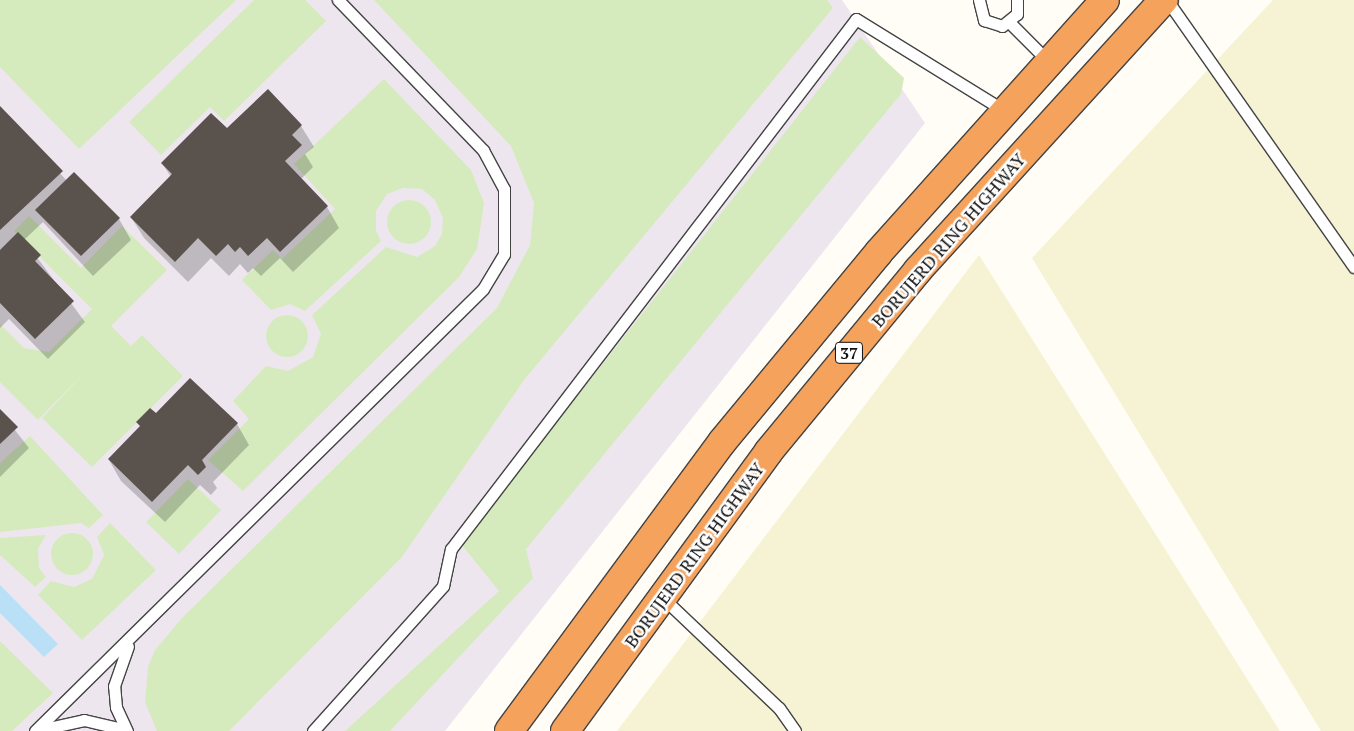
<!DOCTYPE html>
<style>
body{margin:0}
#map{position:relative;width:1354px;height:731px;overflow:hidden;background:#fffdf5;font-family:"PT Serif",serif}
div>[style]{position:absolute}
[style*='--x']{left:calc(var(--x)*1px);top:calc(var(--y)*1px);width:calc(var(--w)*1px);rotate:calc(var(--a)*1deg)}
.industrial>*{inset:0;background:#eee6ef}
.farmland>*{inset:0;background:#f6f3d4}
.green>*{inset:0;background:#d5ebbd}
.round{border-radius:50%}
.water>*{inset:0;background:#b9e0f7}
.shadow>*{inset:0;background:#0003}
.building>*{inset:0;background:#5a524d}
.roads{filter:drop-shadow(1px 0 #444) drop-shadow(-1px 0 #444) drop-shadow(0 1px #444) drop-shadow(0 -1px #444)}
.lane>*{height:11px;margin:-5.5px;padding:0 5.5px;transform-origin:5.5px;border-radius:5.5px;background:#fff}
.highway>*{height:28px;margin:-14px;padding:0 14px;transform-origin:14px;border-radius:14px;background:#f5a25d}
span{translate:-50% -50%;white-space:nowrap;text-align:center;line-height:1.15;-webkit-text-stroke:5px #fff;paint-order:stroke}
.shield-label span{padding:1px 4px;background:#fff;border:1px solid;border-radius:4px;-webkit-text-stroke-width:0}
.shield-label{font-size:16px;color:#111;font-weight:700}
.street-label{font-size:18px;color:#111}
</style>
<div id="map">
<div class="industrial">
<div style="clip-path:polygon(0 0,842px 0,925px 123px,445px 731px,0 731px)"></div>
</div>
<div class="farmland">
<div style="clip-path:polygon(1273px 0,1354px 0,1354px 731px,1321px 731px,1032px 258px)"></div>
<div style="clip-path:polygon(979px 255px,1280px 731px,617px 731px)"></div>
</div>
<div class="green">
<div style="clip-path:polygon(0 0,236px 0,79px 149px,0 67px)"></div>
<div style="clip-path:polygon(254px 0,305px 0,326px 21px,224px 121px,210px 107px,161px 155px,129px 122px)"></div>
<div style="clip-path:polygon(374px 0,827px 0,833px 8px,524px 380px,402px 557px,229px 731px,157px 731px,145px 702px,148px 667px,155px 650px,182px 618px,497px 308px,530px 245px,534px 203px,511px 146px)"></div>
<div style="clip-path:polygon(860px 37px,904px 78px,901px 94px,526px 549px,533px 578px,390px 731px,345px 731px,499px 591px,461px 544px)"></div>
<div style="clip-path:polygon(384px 79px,471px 170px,484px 203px,477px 249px,459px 277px,243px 491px,208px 460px,249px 419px,233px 401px,266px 366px,288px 371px,313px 357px,321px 334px,312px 315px,386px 247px,417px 257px,435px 246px,442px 234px,443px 218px,435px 200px,422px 189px,403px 188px,387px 194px,376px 211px,376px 231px,381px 241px,305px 311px,290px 304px,271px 310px,242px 280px,273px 250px,282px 259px,335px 209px,294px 164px)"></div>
<div class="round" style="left:387px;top:200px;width:44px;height:44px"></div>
<div style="clip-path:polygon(29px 216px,81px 268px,122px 226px,167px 270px,111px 326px,131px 346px,142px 335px,183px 376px,92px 467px,42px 418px,91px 366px,38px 420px,0 382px,0 324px,24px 348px,49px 352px,92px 309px,14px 231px)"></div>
<div class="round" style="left:266px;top:315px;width:42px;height:42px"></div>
<div style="clip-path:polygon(30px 436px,103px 515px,89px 528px,81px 523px,0 532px,0 463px)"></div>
<div style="clip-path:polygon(188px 479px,221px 510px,179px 554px,146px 522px)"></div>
<div style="clip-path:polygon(110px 523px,156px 570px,82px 640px,38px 595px,51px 581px,74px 587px,92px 579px,104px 555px,97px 537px)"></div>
<div class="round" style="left:51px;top:533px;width:42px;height:42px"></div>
<div style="clip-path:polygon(46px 535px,38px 549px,39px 568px,46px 577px,35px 587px,0 555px,0 538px)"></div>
<div style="clip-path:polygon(0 641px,53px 693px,12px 731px,0 731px)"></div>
</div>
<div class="water">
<div style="clip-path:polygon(0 585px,58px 644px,44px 657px,0 613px)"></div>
</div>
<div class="shadow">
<div style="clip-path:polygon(268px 91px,301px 126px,314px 147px,305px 154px,313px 167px,301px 179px,327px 207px,339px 228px,293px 272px,280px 258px,261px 276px,253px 268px,248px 273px,240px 264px,229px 276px,211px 258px,188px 282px,144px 238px,131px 217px,171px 177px,162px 163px,227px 130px)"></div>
<div style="clip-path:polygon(0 107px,67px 181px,119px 219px,131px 240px,93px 276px,43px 222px,24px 240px,85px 322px,48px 359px,9px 319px,0 328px)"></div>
<div style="clip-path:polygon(0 411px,29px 448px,0 477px)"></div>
<div style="clip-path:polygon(156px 415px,237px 424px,249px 445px,213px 482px,217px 488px,211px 495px,200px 485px,165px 522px,121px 481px,109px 460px)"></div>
</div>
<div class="building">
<div style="clip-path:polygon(268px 89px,302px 125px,292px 135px,302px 145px,285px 161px,328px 206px,280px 252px,267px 238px,248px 256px,240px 247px,235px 252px,228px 244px,216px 256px,198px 238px,175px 262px,130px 217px,172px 174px,161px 163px,211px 113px,227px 128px)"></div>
<div style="clip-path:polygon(0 106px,63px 171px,0 230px)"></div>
<div style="clip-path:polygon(74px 172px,120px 218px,81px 256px,35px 210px)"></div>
<div style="clip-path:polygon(18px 232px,41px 255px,35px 261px,74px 301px,35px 339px,0 303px,0 250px)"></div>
<div style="clip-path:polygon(190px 378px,238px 423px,202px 460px,206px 467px,198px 475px,188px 465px,152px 502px,108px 459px,140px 426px,136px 422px,150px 408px,156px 413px)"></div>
<div style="clip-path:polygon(0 409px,18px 427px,0 444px)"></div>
</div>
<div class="roads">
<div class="lane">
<div style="--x:979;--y:0;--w:21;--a:76"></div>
<div style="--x:984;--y:20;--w:19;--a:18"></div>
<div style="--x:1002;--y:26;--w:19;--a:-39"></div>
<div style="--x:1017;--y:14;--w:14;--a:-90"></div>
<div style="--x:1167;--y:0;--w:326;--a:55"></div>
<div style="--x:1009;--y:22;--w:57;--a:45"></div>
<div style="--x:663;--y:598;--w:160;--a:43.5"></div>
<div style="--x:779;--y:708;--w:28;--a:55"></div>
<div style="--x:39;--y:730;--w:46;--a:-12.5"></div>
<div style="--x:84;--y:720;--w:43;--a:13.4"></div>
<div style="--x:35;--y:731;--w:629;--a:-44.61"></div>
<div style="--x:483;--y:289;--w:41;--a:-59"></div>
<div style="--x:504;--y:254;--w:65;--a:-90"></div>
<div style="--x:504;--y:189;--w:44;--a:-118.3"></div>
<div style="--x:483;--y:150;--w:209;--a:-134"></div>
<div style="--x:127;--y:731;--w:26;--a:-115"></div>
<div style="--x:116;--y:707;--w:21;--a:-95"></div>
<div style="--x:114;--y:686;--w:42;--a:-70.7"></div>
<div style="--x:313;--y:731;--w:195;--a:-48.1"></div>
<div style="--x:443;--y:586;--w:38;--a:-78"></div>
<div style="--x:451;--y:549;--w:667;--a:-52.61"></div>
<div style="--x:856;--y:19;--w:175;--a:31.7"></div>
</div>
<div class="highway">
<div style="--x:509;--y:731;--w:359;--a:-53.6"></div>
<div style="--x:722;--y:442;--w:246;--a:-50.4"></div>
<div style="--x:879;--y:252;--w:338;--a:-48.1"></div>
<div style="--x:565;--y:731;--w:346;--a:-53.9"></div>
<div style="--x:769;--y:451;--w:234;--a:-50.5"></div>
<div style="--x:918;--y:270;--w:365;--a:-47.7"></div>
</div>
</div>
<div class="shield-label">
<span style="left:849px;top:353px">37</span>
</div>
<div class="street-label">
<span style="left:948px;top:240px;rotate:-49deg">BORUJERD RING HIGHWAY</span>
<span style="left:694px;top:555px;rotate:-54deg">BORUJERD RING HIGHWAY</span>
</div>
</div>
